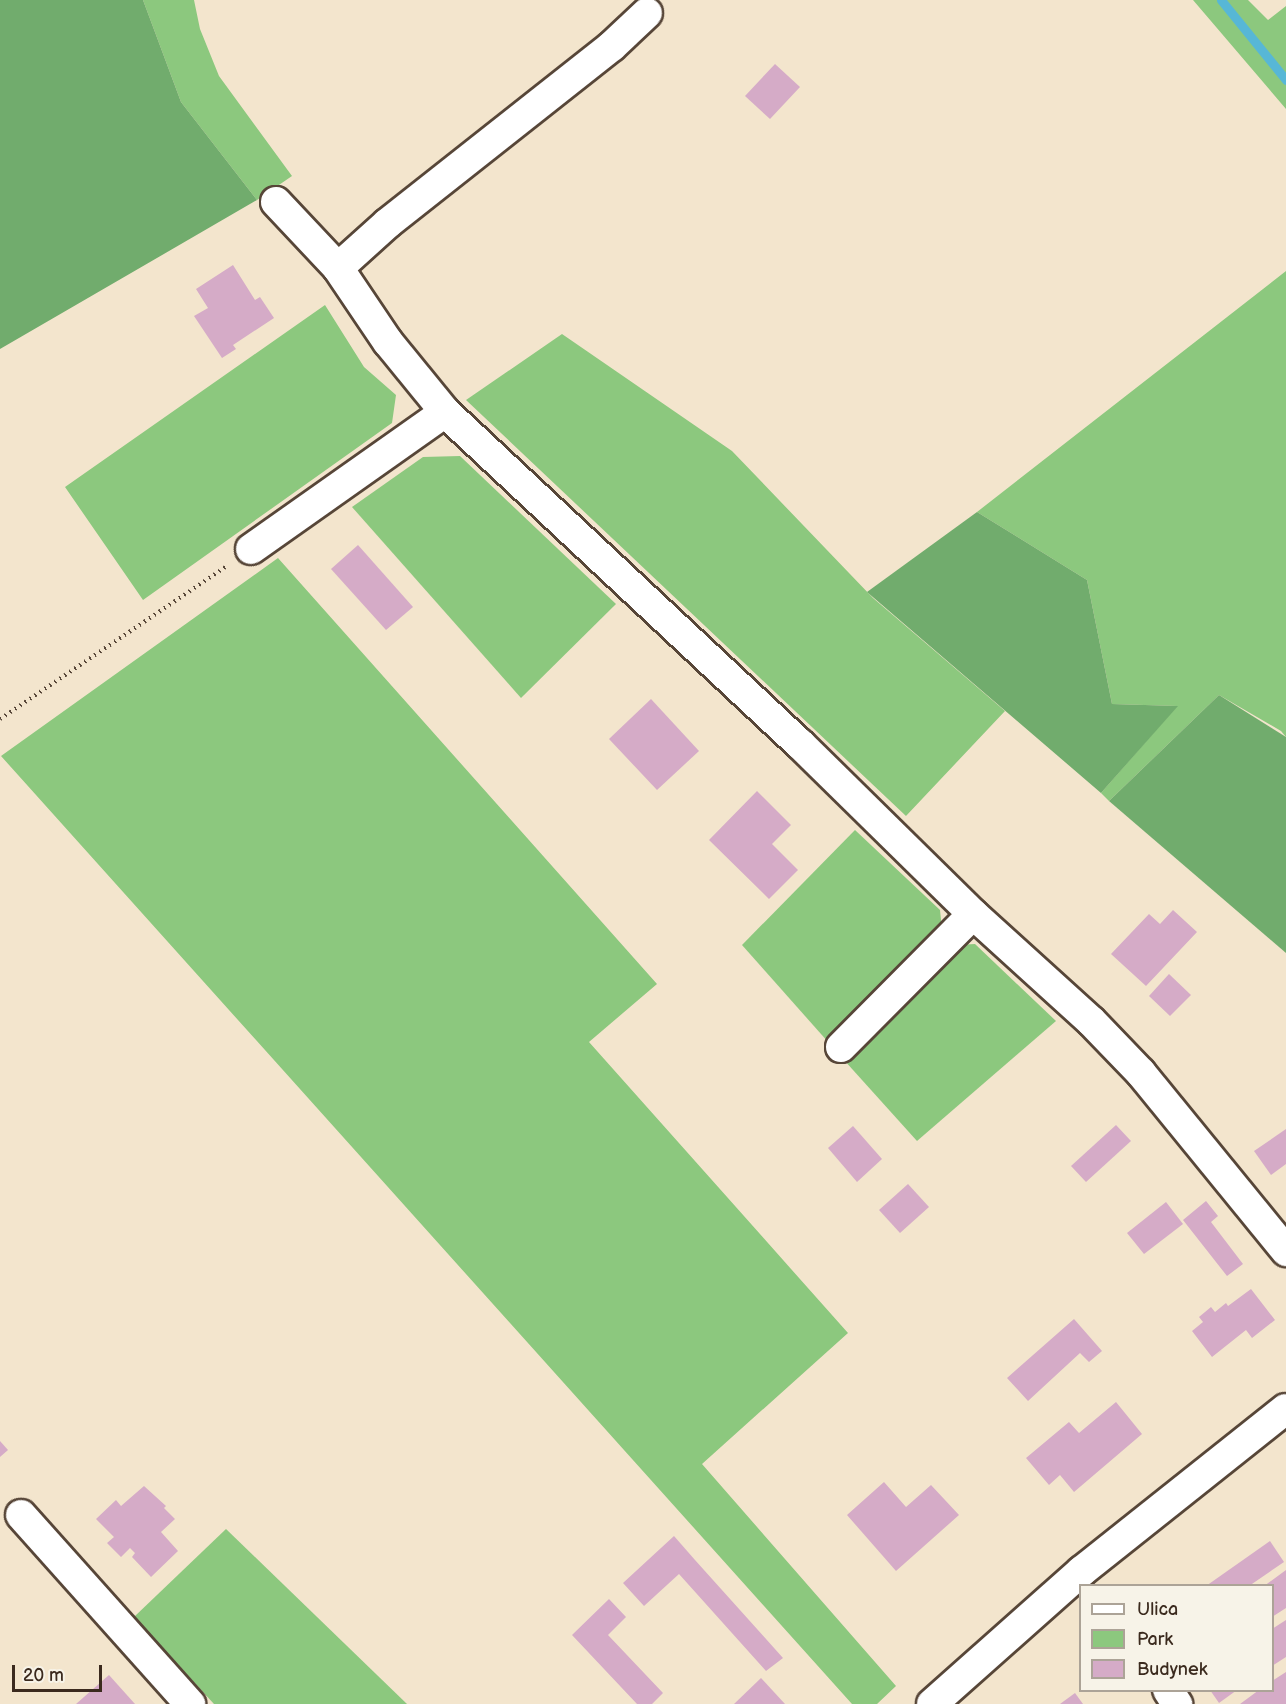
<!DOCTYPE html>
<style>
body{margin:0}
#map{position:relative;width:1286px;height:1704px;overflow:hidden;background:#f3e5cd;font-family:"Balsamiq Sans",sans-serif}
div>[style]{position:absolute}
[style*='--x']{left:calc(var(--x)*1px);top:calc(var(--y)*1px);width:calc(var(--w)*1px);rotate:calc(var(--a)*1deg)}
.green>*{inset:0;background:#8cc87e}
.forest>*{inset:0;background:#71ac6d}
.stream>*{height:9px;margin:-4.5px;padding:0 4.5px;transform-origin:4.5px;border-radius:4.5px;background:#57b7d6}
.building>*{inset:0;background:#d5abc7}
.path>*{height:4px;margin-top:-2px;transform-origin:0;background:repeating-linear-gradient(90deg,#574638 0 1.5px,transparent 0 6px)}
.roads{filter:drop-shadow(2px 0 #574638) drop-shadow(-2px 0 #574638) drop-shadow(0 2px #574638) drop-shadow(0 -2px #574638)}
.minor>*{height:30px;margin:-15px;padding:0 15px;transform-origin:15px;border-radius:15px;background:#fff}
span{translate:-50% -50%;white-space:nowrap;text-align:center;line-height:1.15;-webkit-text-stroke:6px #f7f3e8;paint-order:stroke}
.legend{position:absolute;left:1079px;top:1584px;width:195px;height:108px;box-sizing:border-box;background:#f7f3e8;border:2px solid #aca397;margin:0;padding:8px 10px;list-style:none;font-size:18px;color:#3b2a1e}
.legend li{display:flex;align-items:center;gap:12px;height:30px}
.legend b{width:30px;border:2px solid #aca397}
.scale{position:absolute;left:12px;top:1665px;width:90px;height:27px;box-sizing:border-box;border:3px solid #3b2a1e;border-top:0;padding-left:8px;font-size:18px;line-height:21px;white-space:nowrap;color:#3b2a1e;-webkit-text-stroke:4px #f7f3e8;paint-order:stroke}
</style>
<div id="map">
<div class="green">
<div style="clip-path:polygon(143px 0,194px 0,200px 29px,219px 76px,292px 176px,257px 200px,181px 102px)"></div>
<div style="clip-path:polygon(1193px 0,1248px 0,1268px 20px,1286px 6px,1286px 109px)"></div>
<div style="clip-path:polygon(1286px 271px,1286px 737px,1281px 731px,1219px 695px,1109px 801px,1101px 793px,1177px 706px,1112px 704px,1087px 580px,977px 512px)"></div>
<div style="clip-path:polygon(325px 305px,364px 367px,396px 395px,392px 423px,143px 600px,65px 487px)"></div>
<div style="clip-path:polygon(562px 334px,732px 451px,873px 598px,1005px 711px,906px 816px,466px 400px)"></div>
<div style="clip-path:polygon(460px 456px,616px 604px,521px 698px,352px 507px,423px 457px)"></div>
<div style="clip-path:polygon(278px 558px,657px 984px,589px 1042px,848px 1333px,702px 1464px,896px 1686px,877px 1704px,852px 1704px,1px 756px)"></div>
<div style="clip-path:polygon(855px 830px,940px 910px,942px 930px,829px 1043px,742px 945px)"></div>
<div style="clip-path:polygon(975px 944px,1056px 1021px,917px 1141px,844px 1060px,957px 945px)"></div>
<div style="clip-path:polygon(226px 1529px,407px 1704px,214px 1704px,134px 1617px)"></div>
</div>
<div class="forest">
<div style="clip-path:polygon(0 0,143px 0,181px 102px,257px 200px,0 349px)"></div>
<div style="clip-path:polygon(977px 512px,1087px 580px,1112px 704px,1178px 706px,1101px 793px,867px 592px)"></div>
<div style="clip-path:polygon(1219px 695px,1286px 737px,1286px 953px,1109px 801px)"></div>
</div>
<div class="stream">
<div style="--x:1221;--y:0;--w:103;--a:50.9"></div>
</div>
<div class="building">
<div style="clip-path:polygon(775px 64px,800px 87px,770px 119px,745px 96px)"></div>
<div style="clip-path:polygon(233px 265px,255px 300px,260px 297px,274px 318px,233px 345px,236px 349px,222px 358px,194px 316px,208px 308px,196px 289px)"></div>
<div style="clip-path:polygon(358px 545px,413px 607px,386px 630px,331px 569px)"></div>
<div style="clip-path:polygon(651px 699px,699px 751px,657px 790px,609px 739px)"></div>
<div style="clip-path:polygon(757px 791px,791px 825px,772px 844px,798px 870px,769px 899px,709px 840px)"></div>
<div style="clip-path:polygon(1173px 910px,1197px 932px,1146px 986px,1111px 954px,1149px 914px,1160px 924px)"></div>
<div style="clip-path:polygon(1169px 974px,1191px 995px,1170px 1016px,1149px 996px)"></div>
<div style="clip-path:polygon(1116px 1125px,1131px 1141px,1086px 1182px,1071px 1166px)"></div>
<div style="clip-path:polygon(853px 1126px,882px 1159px,857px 1182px,828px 1148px)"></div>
<div style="clip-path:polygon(1286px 1129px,1286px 1164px,1271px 1175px,1254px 1151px)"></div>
<div style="clip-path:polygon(908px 1184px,929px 1207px,900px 1233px,879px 1210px)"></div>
<div style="clip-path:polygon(1206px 1201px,1218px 1216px,1211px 1222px,1243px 1264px,1227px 1276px,1183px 1220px)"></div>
<div style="clip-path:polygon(1166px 1202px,1183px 1224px,1144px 1254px,1127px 1233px)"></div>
<div style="clip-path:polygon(1251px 1289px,1275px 1320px,1252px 1338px,1246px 1330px,1212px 1357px,1192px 1331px,1203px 1322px,1199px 1317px,1211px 1307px,1215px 1312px,1226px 1303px,1228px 1306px)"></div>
<div style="clip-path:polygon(1074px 1319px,1102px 1351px,1089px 1362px,1080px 1353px,1028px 1401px,1007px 1378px)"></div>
<div style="clip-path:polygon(1116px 1402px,1142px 1434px,1074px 1492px,1060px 1475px,1049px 1485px,1026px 1458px,1069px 1422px,1079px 1433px)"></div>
<div style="clip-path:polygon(0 1441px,8px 1450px,0 1457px)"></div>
<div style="clip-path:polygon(884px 1482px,906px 1507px,931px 1485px,959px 1515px,896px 1571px,847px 1515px)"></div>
<div style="clip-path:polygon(144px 1486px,166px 1506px,164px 1508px,175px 1519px,161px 1532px,178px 1551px,151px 1577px,132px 1557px,135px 1553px,130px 1548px,121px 1557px,107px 1543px,114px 1537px,96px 1519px,116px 1500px,121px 1506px)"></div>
<div style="clip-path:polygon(674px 1536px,695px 1560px,783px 1658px,766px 1671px,679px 1574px,644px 1606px,623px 1583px)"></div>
<div style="clip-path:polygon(1270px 1541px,1284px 1562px,1249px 1586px,1206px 1586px)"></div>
<div style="clip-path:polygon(1286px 1570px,1286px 1608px,1272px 1617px,1272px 1586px,1264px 1586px)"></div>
<div style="clip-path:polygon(609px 1599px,626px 1617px,608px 1635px,663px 1693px,652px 1704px,637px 1704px,572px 1635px)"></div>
<div style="clip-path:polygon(1286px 1620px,1286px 1657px,1272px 1666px,1272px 1629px)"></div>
<div style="clip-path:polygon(1286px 1672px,1286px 1704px,1240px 1704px,1259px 1690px,1272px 1690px,1272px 1681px)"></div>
<div style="clip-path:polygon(109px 1675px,135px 1704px,76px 1704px)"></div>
<div style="clip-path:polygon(761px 1678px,785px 1704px,734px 1704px)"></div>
<div style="clip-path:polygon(1210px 1690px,1237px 1690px,1219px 1703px)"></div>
<div style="clip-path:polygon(1075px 1693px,1083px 1704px,1060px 1704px)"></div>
</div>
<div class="path">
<div style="--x:0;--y:719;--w:275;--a:-34"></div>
</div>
<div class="roads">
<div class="minor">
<div style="--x:276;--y:202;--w:91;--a:46.8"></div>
<div style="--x:338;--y:268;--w:89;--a:56"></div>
<div style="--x:388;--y:342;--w:90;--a:50.8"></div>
<div style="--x:445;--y:412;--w:486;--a:43.1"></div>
<div style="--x:800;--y:744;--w:243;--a:44.5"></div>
<div style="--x:973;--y:914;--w:159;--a:42.2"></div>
<div style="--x:1091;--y:1021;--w:72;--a:46.1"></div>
<div style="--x:1141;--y:1073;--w:230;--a:50.8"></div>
<div style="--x:338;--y:268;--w:67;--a:-42"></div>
<div style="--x:388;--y:223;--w:285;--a:-38.3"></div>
<div style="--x:612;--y:46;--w:48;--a:-43.3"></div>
<div style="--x:251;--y:549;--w:237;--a:-35.2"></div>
<div style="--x:841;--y:1047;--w:187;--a:-45.2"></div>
<div style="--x:21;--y:1515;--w:254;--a:48.2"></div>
<div style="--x:1168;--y:1690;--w:17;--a:57"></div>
<div style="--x:932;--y:1704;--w:200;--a:-41.6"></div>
<div style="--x:1082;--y:1571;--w:260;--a:-38.5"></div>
</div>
</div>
<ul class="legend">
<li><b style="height:8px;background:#fff"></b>Ulica</li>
<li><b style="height:16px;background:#8cc87e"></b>Park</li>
<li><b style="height:16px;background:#d5abc7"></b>Budynek</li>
</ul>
<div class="scale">20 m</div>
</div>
